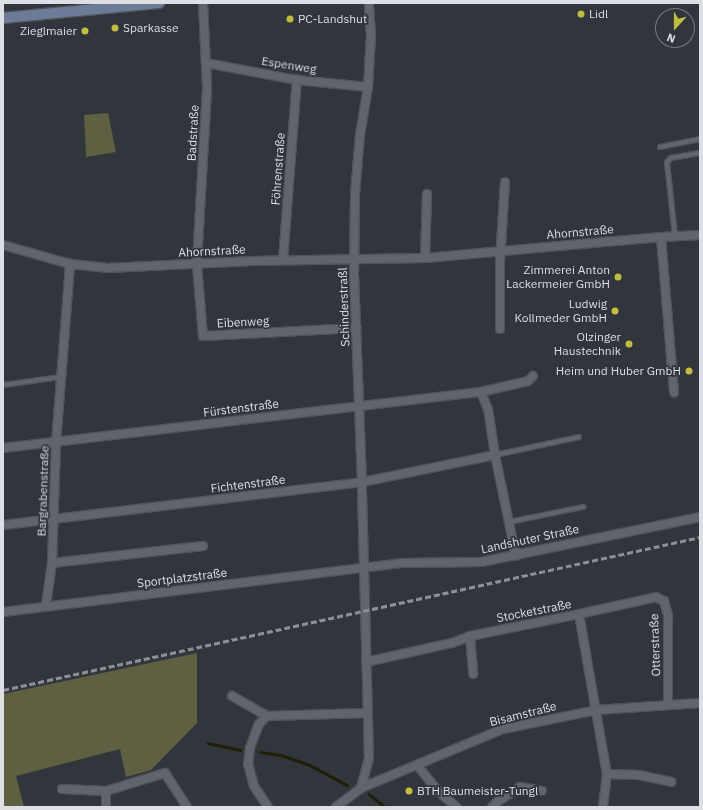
<!DOCTYPE html>
<meta charset="utf-8">
<style>
body{margin:0}
#map{position:relative;width:703px;height:810px;overflow:hidden;background:#31363c;font-family:"IBM Plex Sans",sans-serif}
div>[style]{position:absolute}
[style*='--x']{left:calc(var(--x)*1px);top:calc(var(--y)*1px);width:calc(var(--w)*1px);rotate:calc(var(--a)*1deg)}
.green>*{inset:0;background:#5f5f41}
.stream>*{height:2.5px;margin:-1.25px;padding:0 1.25px;transform-origin:1.25px;border-radius:1.25px;background:#201e04}
.roads{filter:drop-shadow(1px 0 #505359) drop-shadow(-1px 0 #505359) drop-shadow(0 1px #505359) drop-shadow(0 -1px #505359)}
.lane>*{height:4px;margin:-2px;padding:0 2px;transform-origin:2px;border-radius:2px;background:#60646c}
.street>*{height:8px;margin:-4px;padding:0 4px;transform-origin:4px;border-radius:4px;background:#60646c}
.secondary>*{height:10px;margin:-5px;padding:0 5px;transform-origin:5px;border-radius:5px;background:#6c7c98}
.rail>*{height:2.5px;margin-top:-1.25px;transform-origin:0;background:repeating-linear-gradient(90deg,#8c8f95 0 6px,transparent 0 9px)}
.dots>*{width:11px;height:11px;translate:-50% -50%;box-sizing:border-box;border:2px solid #31363c;border-radius:50%}
span{translate:-50% -50%;white-space:nowrap;text-align:center;line-height:1.15;-webkit-text-stroke:3.5px #31363c;paint-order:stroke}
.poi-label{font-size:12px;color:#dddfe4}
.left{translate:0 -50%;text-align:left}
.right{translate:-100% -50%;text-align:right}
.street-label{font-size:12px;color:#dddfe4}
.frame{position:absolute;inset:0;border:4px solid #dddfe4;pointer-events:none}
.north{position:absolute;left:655px;top:8px;width:40px;height:40px;box-sizing:border-box;background:#31363c;border:1px solid #767a7f;border-radius:50%;rotate:201deg;font-size:11px;font-weight:700;line-height:16px;text-align:center;color:#dddfe4}
.north::after{content:'';display:block;margin:auto;width:14px;height:18px;background:#c2bd3f;clip-path:polygon(50% 0,100% 100%,50% 72%,0 100%)}
</style>
<div id="map">
<div class="green">
<div style="clip-path:polygon(108px 113px,116px 152px,86px 157px,84px 115px)"></div>
<div style="clip-path:polygon(197px 653px,197px 723px,151px 770px,126px 777px,120px 749px,16px 776px,24px 807px,3px 807px,3px 694px)"></div>
</div>
<div class="stream">
<div style="--x:208;--y:743;--w:33;--a:12"></div>
<div style="--x:261;--y:752;--w:20;--a:9"></div>
<div style="--x:281;--y:755;--w:31;--a:19"></div>
<div style="--x:310;--y:765;--w:42;--a:28.4"></div>
<div style="--x:369;--y:794;--w:21;--a:39"></div>
</div>
<div class="roads">
<div class="lane">
<div style="--x:660;--y:147;--w:41;--a:-11.3"></div>
<div style="--x:675;--y:236;--w:74;--a:-96.2"></div>
<div style="--x:667;--y:162;--w:6;--a:-45"></div>
<div style="--x:671;--y:158;--w:29;--a:-10"></div>
<div style="--x:3;--y:385;--w:59;--a:-7.9"></div>
<div style="--x:495;--y:455;--w:86;--a:-12.1"></div>
<div style="--x:509;--y:522;--w:76;--a:-11.5"></div>
</div>
<div class="street">
<div style="--x:203;--y:3;--w:86;--a:87.3"></div>
<div style="--x:207;--y:89;--w:176;--a:93.3"></div>
<div style="--x:197;--y:265;--w:71;--a:85.2"></div>
<div style="--x:203;--y:336;--w:154;--a:-3"></div>
<div style="--x:206;--y:63;--w:93;--a:10.6"></div>
<div style="--x:297;--y:80;--w:71;--a:5.6"></div>
<div style="--x:661;--y:237;--w:156;--a:85.2"></div>
<div style="--x:3;--y:245;--w:70;--a:15.8"></div>
<div style="--x:70;--y:264;--w:38;--a:6"></div>
<div style="--x:108;--y:268;--w:144;--a:-2.8"></div>
<div style="--x:252;--y:261;--w:173;--a:-1"></div>
<div style="--x:425;--y:258;--w:237;--a:-5.1"></div>
<div style="--x:661;--y:237;--w:39;--a:-3"></div>
<div style="--x:425;--y:258;--w:64;--a:-88.2"></div>
<div style="--x:283;--y:260;--w:181;--a:-85.6"></div>
<div style="--x:500;--y:329;--w:68;--a:-90"></div>
<div style="--x:500;--y:261;--w:79;--a:-86.4"></div>
<div style="--x:481;--y:392;--w:18;--a:68"></div>
<div style="--x:488;--y:409;--w:47;--a:81.3"></div>
<div style="--x:495;--y:455;--w:103;--a:78.3"></div>
<div style="--x:3;--y:448;--w:481;--a:-6.7"></div>
<div style="--x:481;--y:392;--w:48;--a:-13.2"></div>
<div style="--x:528;--y:381;--w:7;--a:-45"></div>
<div style="--x:3;--y:525;--w:362;--a:-6.8"></div>
<div style="--x:362;--y:482;--w:136;--a:-11.5"></div>
<div style="--x:52;--y:563;--w:152;--a:-6.4"></div>
<div style="--x:46;--y:606;--w:43;--a:-82.1"></div>
<div style="--x:52;--y:563;--w:120;--a:-88.1"></div>
<div style="--x:56;--y:443;--w:180;--a:-85.5"></div>
<div style="--x:3;--y:612;--w:403;--a:-7"></div>
<div style="--x:403;--y:563;--w:78;--a:-0.7"></div>
<div style="--x:481;--y:562;--w:224;--a:-11.6"></div>
<div style="--x:579;--y:614;--w:79;--a:-12.4"></div>
<div style="--x:656;--y:597;--w:9;--a:27"></div>
<div style="--x:664;--y:601;--w:15;--a:74"></div>
<div style="--x:668;--y:615;--w:89;--a:90"></div>
<div style="--x:470;--y:636;--w:38;--a:85"></div>
<div style="--x:366;--y:662;--w:88;--a:-12.5"></div>
<div style="--x:452;--y:643;--w:19;--a:-21"></div>
<div style="--x:470;--y:636;--w:111;--a:-11.4"></div>
<div style="--x:579;--y:614;--w:162;--a:80.1"></div>
<div style="--x:607;--y:774;--w:33;--a:97"></div>
<div style="--x:232;--y:696;--w:40;--a:29.7"></div>
<div style="--x:417;--y:765;--w:35;--a:51"></div>
<div style="--x:439;--y:792;--w:23;--a:41"></div>
<div style="--x:607;--y:774;--w:32;--a:2"></div>
<div style="--x:639;--y:775;--w:33;--a:12"></div>
<div style="--x:361;--y:788;--w:154;--a:-22.6"></div>
<div style="--x:503;--y:729;--w:95;--a:-11.5"></div>
<div style="--x:596;--y:710;--w:104;--a:-3.9"></div>
<div style="--x:62;--y:789;--w:44;--a:2.6"></div>
<div style="--x:106;--y:791;--w:16;--a:90"></div>
<div style="--x:106;--y:791;--w:62;--a:-17"></div>
<div style="--x:165;--y:773;--w:40;--a:57.1"></div>
<div style="--x:268;--y:807;--w:25;--a:-124"></div>
<div style="--x:254;--y:786;--w:23;--a:-105"></div>
<div style="--x:248;--y:764;--w:16;--a:-83"></div>
<div style="--x:250;--y:748;--w:15;--a:-70"></div>
<div style="--x:255;--y:734;--w:11;--a:-68"></div>
<div style="--x:259;--y:724;--w:11;--a:-45"></div>
<div style="--x:267;--y:716;--w:100;--a:-1.7"></div>
<div style="--x:336;--y:807;--w:31;--a:-37"></div>
<div style="--x:361;--y:788;--w:31;--a:-75"></div>
<div style="--x:369;--y:758;--w:276;--a:-91.5"></div>
<div style="--x:362;--y:482;--w:206;--a:-92.2"></div>
<div style="--x:354;--y:276;--w:82;--a:-89.3"></div>
<div style="--x:355;--y:194;--w:59;--a:-85.2"></div>
<div style="--x:360;--y:135;--w:49;--a:-80.5"></div>
<div style="--x:368;--y:87;--w:52;--a:-86.7"></div>
<div style="--x:371;--y:35;--w:32;--a:-94"></div>
<div style="--x:492;--y:807;--w:7;--a:-45"></div>
<div style="--x:497;--y:802;--w:27;--a:-33"></div>
<div style="--x:520;--y:787;--w:22;--a:10"></div>
</div>
<div class="secondary">
<div style="--x:3;--y:18;--w:157;--a:-5.5"></div>
</div>
</div>
<div class="rail">
<div style="--x:3;--y:690;--w:714;--a:-12.38"></div>
</div>
<div class="dots">
<div style="left:581px;top:14px;background:#c2bd3f"></div>
<div style="left:290px;top:19px;background:#c2bd3f"></div>
<div style="left:115px;top:28px;background:#c2bd3f"></div>
<div style="left:85px;top:31px;background:#c2bd3f"></div>
<div style="left:618px;top:277px;background:#c2bd3f"></div>
<div style="left:615px;top:311px;background:#c2bd3f"></div>
<div style="left:629px;top:344px;background:#c2bd3f"></div>
<div style="left:689px;top:371px;background:#c2bd3f"></div>
<div style="left:409px;top:791px;background:#c2bd3f"></div>
</div>
<div class="poi-label">
<span class="left" style="left:589px;top:14px">Lidl</span>
<span class="left" style="left:298px;top:19px">PC-Landshut</span>
<span class="left" style="left:123px;top:28px">Sparkasse</span>
<span class="right" style="left:77px;top:31px">Zieglmaier</span>
<span class="right" style="left:610px;top:277px">Zimmerei Anton<br>Lackermeier GmbH</span>
<span class="right" style="left:607px;top:311px">Ludwig<br>Kollmeder GmbH</span>
<span class="right" style="left:621px;top:344px">Olzinger<br>Haustechnik</span>
<span class="right" style="left:681px;top:371px">Heim und Huber GmbH</span>
<span class="left" style="left:417px;top:791px">BTH Baumeister-Tungl</span>
</div>
<div class="street-label">
<span style="left:289px;top:65px;rotate:9deg">Espenweg</span>
<span style="left:193px;top:133px;rotate:-87deg">Badstraße</span>
<span style="left:278px;top:169px;rotate:-86deg">Föhrenstraße</span>
<span style="left:580px;top:232px;rotate:-5deg">Ahornstraße</span>
<span style="left:212px;top:251px;rotate:-3deg">Ahornstraße</span>
<span style="left:344px;top:307px;rotate:-92deg">Schinderstraßl</span>
<span style="left:243px;top:322px;rotate:-3deg">Eibenweg</span>
<span style="left:241px;top:408px;rotate:-7deg">Fürstenstraße</span>
<span style="left:248px;top:484px;rotate:-7deg">Fichtenstraße</span>
<span style="left:43px;top:491px;rotate:-88deg">Bargrabenstraße</span>
<span style="left:530px;top:539px;rotate:-12deg">Landshuter Straße</span>
<span style="left:182px;top:578px;rotate:-7deg">Sportplatzstraße</span>
<span style="left:534px;top:611px;rotate:-11deg">Stocketstraße</span>
<span style="left:655px;top:645px;rotate:-92deg">Otterstraße</span>
<span style="left:523px;top:714px;rotate:-14deg">Bisamstraße</span>
</div>
<div class="frame"></div>
<div class="north">N</div>
</div>
